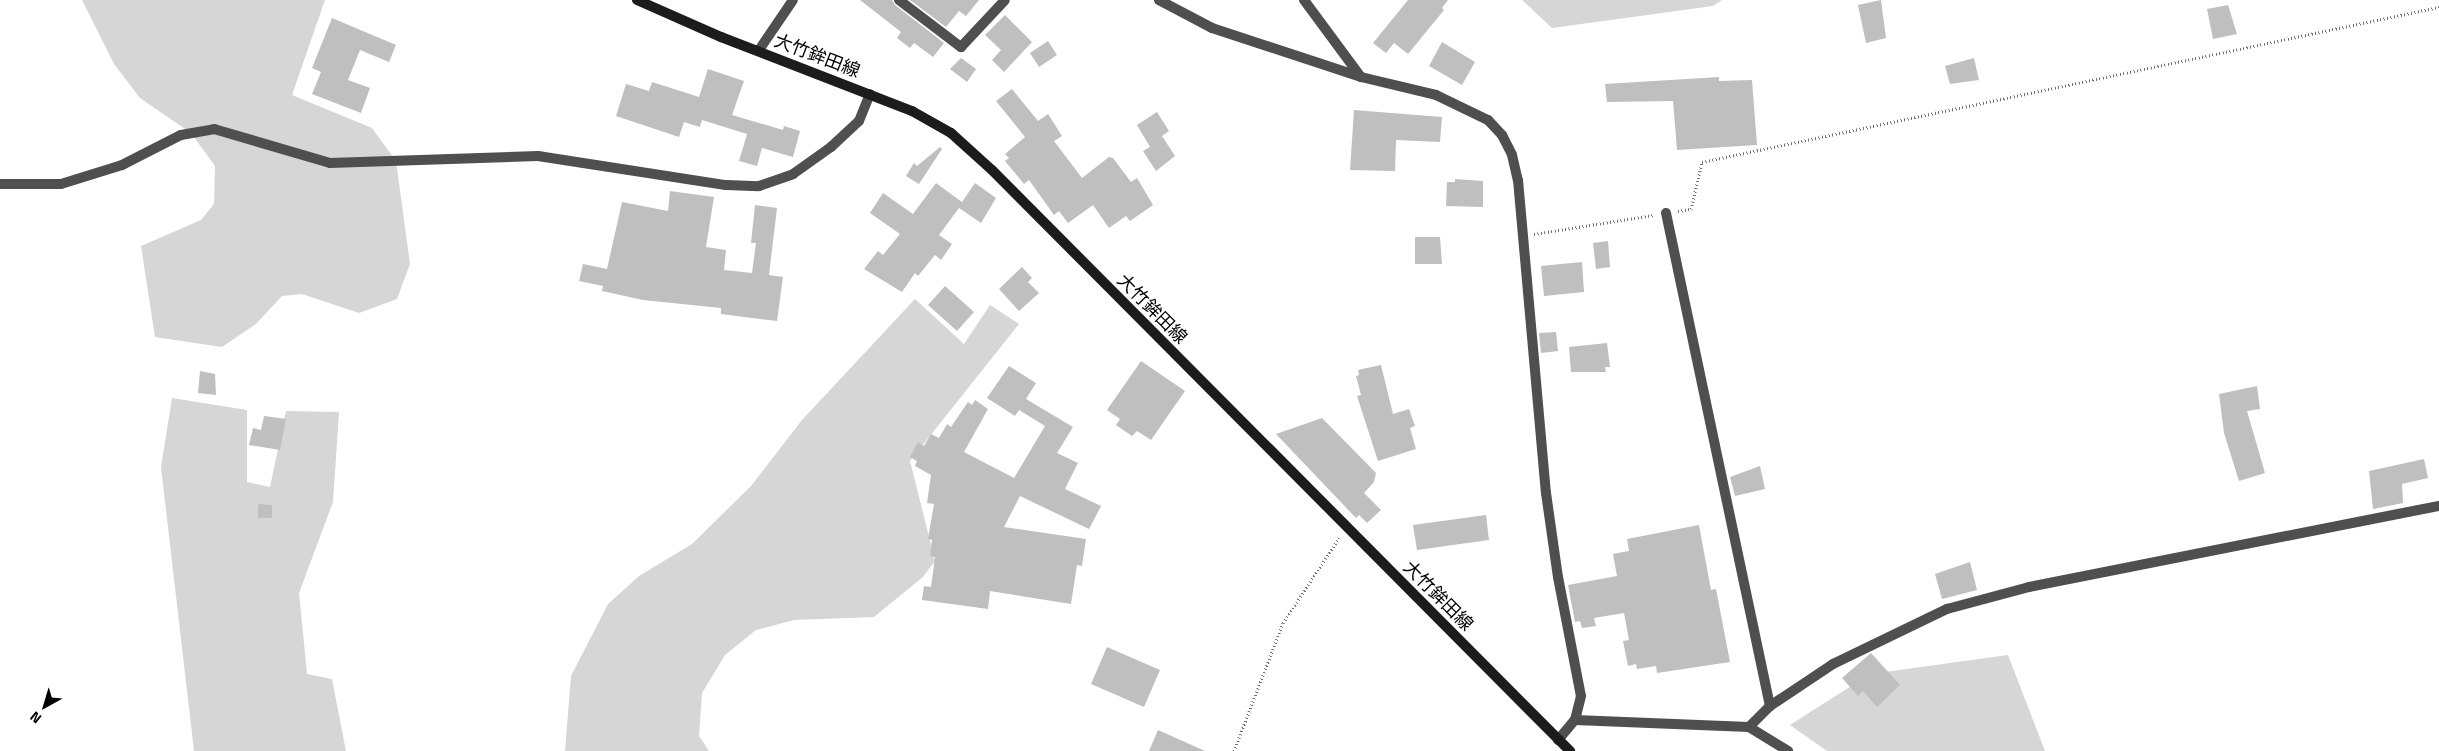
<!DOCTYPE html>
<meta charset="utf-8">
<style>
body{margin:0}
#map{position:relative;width:2439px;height:751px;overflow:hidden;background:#fff;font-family:"Titillium Web","Noto Sans JP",sans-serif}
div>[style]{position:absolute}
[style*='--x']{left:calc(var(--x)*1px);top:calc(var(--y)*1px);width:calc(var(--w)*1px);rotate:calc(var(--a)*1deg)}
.green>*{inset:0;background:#d6d6d6}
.building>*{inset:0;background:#bfbfbf}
.path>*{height:3px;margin-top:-1.5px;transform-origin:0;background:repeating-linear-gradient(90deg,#717171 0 1px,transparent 0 3.5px)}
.street>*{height:10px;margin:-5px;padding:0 5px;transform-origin:5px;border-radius:5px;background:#4f4f4f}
.secondary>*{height:10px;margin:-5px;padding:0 5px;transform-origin:5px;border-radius:5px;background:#1c1c1c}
span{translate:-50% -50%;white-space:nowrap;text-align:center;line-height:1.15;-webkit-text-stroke:4.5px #fff;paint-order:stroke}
.street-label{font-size:18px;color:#000}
.north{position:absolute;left:20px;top:681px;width:50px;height:50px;-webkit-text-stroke:4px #fff;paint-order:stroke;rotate:219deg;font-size:14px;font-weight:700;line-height:20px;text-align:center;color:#000}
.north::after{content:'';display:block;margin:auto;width:18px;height:22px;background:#000;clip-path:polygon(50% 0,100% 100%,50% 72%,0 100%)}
</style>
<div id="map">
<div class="green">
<div style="clip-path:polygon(82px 0,325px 0,292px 95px,372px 128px,396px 161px,410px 264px,397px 299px,359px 313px,302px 294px,282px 296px,256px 324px,222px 347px,155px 337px,141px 246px,201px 220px,214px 204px,215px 166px,191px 133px,140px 98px,114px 64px)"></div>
<div style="clip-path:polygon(1522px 0,1722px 0,1713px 6px,1552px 28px)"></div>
<div style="clip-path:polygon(915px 299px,964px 344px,990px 305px,1019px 324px,910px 461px,935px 561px,923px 577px,874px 617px,794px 620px,756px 630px,725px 655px,702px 693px,699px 736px,709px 751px,565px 751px,571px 676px,608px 604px,639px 576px,692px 544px,751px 486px,802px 420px)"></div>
<div style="clip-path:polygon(172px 398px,247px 410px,247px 482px,270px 487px,286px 411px,339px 412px,333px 502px,299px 593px,307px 674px,332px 679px,346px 751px,194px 751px,161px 467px)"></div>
<div style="clip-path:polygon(2008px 655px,2045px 751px,1827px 751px,1790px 725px,1870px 674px)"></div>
</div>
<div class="building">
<div style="clip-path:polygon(860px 0,892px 0,895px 5px,944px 43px,933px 57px,914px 43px,910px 48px,897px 38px,901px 32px)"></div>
<div style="clip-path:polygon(910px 0,979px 0,966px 16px,959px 11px,946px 27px)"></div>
<div style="clip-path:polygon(1408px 0,1448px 0,1442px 8px,1444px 10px,1408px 54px,1394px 43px,1386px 53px,1373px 43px)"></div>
<div style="clip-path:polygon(1881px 0,1886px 38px,1866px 43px,1858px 5px)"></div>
<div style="clip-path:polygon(2228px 5px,2237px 34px,2213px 39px,2207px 9px)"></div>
<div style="clip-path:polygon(1005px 15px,1032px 42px,1004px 72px,992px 60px,1001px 50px,985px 35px)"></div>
<div style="clip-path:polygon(332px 18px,396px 45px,389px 62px,360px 50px,348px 80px,370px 88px,361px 113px,312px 94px,321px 72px,312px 68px)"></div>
<div style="clip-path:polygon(1048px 41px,1057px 55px,1039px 67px,1030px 53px)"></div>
<div style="clip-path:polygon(1442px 42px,1475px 62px,1462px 85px,1429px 66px)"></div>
<div style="clip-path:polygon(961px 58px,976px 69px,967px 82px,950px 69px)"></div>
<div style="clip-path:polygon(1974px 58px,1979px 80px,1950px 84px,1945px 66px)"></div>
<div style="clip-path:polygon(708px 69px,744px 81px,732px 115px,783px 130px,784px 126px,800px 131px,793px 157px,762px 148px,757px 166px,739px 161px,747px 134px,702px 120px,700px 127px,684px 122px,679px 137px,616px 116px,626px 84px,649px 91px,652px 82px,699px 97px)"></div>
<div style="clip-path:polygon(1719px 77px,1719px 81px,1752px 80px,1757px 145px,1677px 150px,1673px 101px,1607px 102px,1605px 84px)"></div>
<div style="clip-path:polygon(1012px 89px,1038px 121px,1048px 114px,1062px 136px,1054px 141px,1082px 178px,1109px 157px,1113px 158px,1131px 182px,1137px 178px,1153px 205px,1130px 221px,1126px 216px,1109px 228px,1093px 205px,1068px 223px,1059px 211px,1054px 215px,1029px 180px,1024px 184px,1005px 161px,1009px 158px,1005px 154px,1025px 137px,996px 101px)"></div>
<div style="clip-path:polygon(1354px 110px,1442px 117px,1440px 142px,1396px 140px,1395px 171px,1350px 170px)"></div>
<div style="clip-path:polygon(1157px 112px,1169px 131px,1162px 136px,1175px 156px,1156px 171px,1143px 151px,1150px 147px,1137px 125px)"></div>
<div style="clip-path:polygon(940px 147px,942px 149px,919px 184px,906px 176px,914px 163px,917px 166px)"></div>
<div style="clip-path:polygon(1455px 179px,1483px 181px,1483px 207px,1446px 206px,1447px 182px,1455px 182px)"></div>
<div style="clip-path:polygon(936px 183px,962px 202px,975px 183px,996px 198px,981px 223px,959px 208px,939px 235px,952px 244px,941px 260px,935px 255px,918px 276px,915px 273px,902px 292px,864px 269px,878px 251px,883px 255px,900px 234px,870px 213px,883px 193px,913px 214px)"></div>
<div style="clip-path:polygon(670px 191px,714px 197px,706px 247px,726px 250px,724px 270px,752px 273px,756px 243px,751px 243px,755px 205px,777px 208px,769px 275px,783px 277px,777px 321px,721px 314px,721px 308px,643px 300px,602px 291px,603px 286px,579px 281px,583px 264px,607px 269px,622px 202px,668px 211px)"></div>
<div style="clip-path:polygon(1415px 237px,1440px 237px,1442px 264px,1415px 264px)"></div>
<div style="clip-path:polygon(1608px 241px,1610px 267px,1596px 269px,1593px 243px)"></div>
<div style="clip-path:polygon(1582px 262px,1584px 292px,1544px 296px,1541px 266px)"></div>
<div style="clip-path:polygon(1022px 267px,1032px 278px,1028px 282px,1039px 293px,1019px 311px,999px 289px)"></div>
<div style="clip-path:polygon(945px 286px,974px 312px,957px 331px,928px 305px)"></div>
<div style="clip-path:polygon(1556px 332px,1558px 351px,1541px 353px,1539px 333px)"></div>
<div style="clip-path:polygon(1607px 343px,1610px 367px,1605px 367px,1606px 372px,1571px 372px,1569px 347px)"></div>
<div style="clip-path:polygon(1141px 361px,1185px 391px,1151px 440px,1137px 431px,1132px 436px,1116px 425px,1120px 419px,1107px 410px)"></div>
<div style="clip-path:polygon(1381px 365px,1393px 414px,1409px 409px,1415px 426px,1410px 428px,1416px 449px,1378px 461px,1357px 396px,1361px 395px,1356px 376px,1359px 375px,1358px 370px)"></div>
<div style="clip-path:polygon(1009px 366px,1036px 383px,1026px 399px,1073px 427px,1057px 453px,1078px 463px,1065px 489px,1101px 506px,1089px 529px,1020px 496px,1004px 527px,1086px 539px,1082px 566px,1077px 565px,1071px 604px,990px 591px,988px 609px,922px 600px,924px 586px,931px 587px,935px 557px,930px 556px,932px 540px,928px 539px,934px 504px,927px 503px,931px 475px,915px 466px,917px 461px,910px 457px,918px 442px,924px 446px,931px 434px,939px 438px,947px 424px,951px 427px,968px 402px,972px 405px,975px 400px,988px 409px,964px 452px,1014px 478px,1045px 426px,1019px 410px,1015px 416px,987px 398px)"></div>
<div style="clip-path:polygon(200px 371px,215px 374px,216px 395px,198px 393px)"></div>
<div style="clip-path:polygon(2257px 386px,2260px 409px,2247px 411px,2265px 473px,2239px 481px,2224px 433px,2219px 394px)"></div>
<div style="clip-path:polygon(264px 416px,286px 419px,280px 450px,249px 445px,253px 428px,261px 430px)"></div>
<div style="clip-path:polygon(1322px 418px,1376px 473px,1374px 482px,1364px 493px,1381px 510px,1367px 523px,1359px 515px,1356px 518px,1276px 434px)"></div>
<div style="clip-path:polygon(2424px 459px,2428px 478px,2402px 484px,2403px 503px,2373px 509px,2369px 471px)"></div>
<div style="clip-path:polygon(1760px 466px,1765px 489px,1735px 496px,1730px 477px)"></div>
<div style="clip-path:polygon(258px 504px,272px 505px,272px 518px,258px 518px)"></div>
<div style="clip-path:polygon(1486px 515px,1489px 540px,1417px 550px,1413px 525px)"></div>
<div style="clip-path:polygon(1699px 525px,1711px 590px,1716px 589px,1730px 662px,1657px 673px,1656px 666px,1637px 669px,1636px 664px,1628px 666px,1623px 641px,1629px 640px,1624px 613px,1594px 618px,1596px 626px,1582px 628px,1580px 621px,1575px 622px,1568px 585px,1617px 576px,1613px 554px,1629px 551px,1627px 539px)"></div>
<div style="clip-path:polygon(1970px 562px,1977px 590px,1942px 599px,1935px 574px)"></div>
<div style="clip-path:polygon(1107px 647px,1160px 670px,1144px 707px,1091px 684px)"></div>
<div style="clip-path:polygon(1871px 653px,1900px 685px,1877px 707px,1863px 691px,1858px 696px,1842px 678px)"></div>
<div style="clip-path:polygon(1158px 730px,1205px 751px,1149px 751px)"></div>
</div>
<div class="path">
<div style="--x:1678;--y:211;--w:13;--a:-9"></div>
<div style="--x:1691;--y:209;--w:48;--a:-76.8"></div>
<div style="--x:1702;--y:162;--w:753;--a:-11.88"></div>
<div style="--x:1534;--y:234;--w:121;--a:-9"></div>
<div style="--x:1234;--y:751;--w:137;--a:-69.1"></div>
<div style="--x:1283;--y:623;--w:102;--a:-56.6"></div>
</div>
<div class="street">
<div style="--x:899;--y:0;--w:78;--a:37.2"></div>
<div style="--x:961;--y:47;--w:64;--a:-46.9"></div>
<div style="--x:1159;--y:0;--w:60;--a:27.8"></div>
<div style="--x:1212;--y:28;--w:157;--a:18.2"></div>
<div style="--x:1361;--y:77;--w:77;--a:13.5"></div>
<div style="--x:1436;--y:95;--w:58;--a:25.7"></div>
<div style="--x:1488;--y:120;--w:21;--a:47"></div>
<div style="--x:1502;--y:135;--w:22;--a:63"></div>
<div style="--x:1512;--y:155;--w:26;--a:77"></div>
<div style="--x:1518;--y:180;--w:314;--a:84.9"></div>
<div style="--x:1546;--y:493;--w:85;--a:81.9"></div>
<div style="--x:1558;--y:577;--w:121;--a:79.1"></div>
<div style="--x:1581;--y:696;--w:25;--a:104"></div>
<div style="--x:1304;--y:0;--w:96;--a:53.5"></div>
<div style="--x:759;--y:50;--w:60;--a:-55.8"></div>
<div style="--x:0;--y:184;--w:61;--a:0"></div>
<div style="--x:61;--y:184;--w:64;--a:-17.3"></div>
<div style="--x:122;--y:165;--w:66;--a:-27"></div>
<div style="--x:181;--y:135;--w:34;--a:-10"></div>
<div style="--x:214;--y:129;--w:121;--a:16.3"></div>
<div style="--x:330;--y:163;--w:208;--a:-1.9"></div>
<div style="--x:538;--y:156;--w:190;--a:8.8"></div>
<div style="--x:726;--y:185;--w:33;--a:2"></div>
<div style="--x:759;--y:186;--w:36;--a:-19"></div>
<div style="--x:793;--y:174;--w:47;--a:-35.4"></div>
<div style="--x:831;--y:147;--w:38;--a:-43"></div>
<div style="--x:859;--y:121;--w:29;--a:-68"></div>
<div style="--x:1666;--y:213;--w:504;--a:78.09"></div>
<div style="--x:1749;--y:727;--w:30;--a:-45"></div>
<div style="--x:1770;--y:706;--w:76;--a:-33.7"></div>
<div style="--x:1833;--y:664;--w:127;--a:-25.8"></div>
<div style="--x:1947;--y:609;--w:85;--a:-15"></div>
<div style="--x:2029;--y:587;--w:418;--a:-11.2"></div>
<div style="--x:1558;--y:740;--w:26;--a:-50"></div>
<div style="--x:1575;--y:720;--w:174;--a:2.3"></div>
<div style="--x:1749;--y:727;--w:46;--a:31.6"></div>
</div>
<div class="secondary">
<div style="--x:637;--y:0;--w:92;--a:23.8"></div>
<div style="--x:721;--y:37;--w:205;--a:21.2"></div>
<div style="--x:912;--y:111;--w:45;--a:29.4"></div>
<div style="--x:951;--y:133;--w:55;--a:42.1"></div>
<div style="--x:992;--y:170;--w:820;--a:45.15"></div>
</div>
<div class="street-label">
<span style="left:817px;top:56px;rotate:21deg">大竹鉾田線</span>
<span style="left:1152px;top:309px;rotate:45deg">大竹鉾田線</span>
<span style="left:1438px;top:596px;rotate:45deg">大竹鉾田線</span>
</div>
<div class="north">N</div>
</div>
